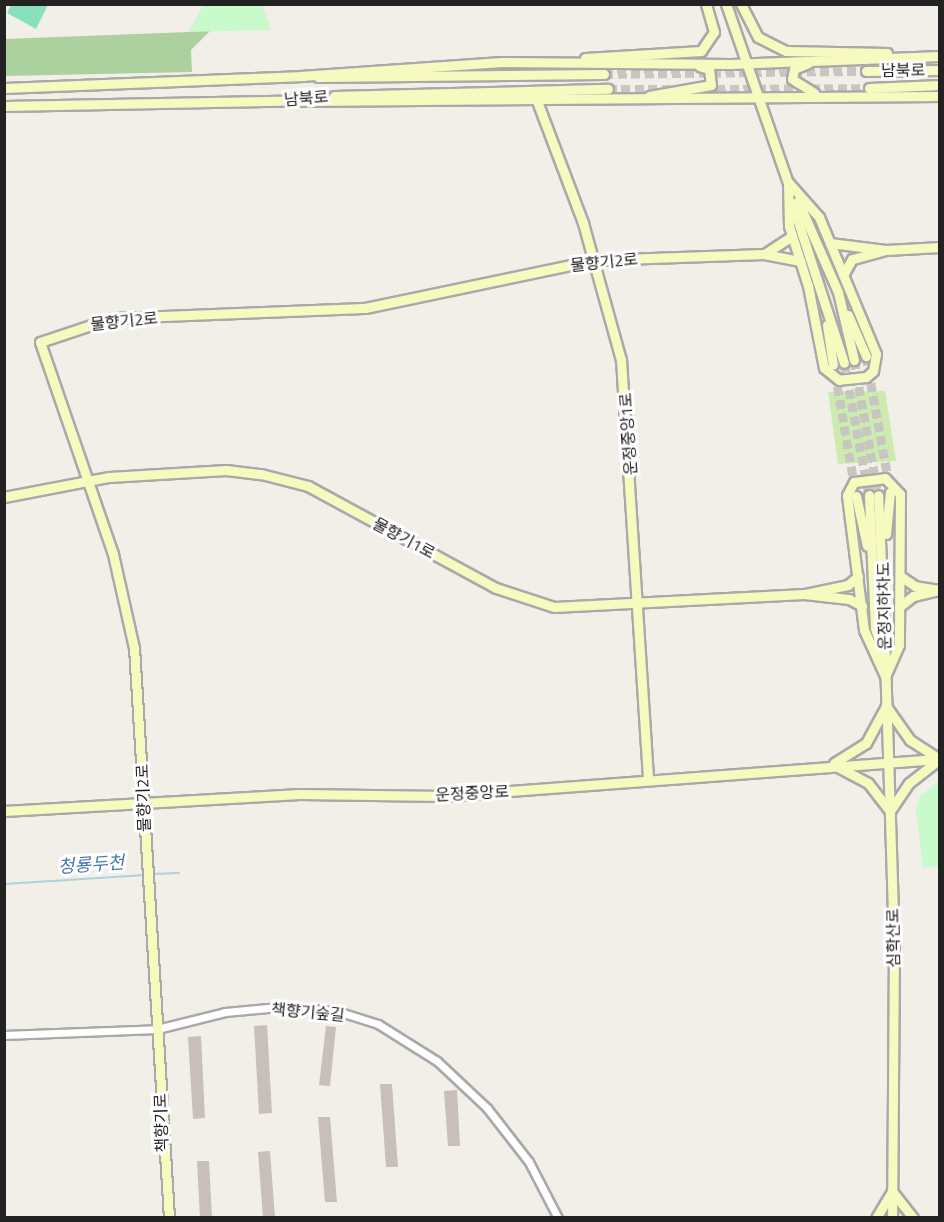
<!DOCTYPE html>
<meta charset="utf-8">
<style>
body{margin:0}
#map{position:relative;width:944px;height:1222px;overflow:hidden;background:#f2efe9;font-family:"Titillium Web","Noto Sans KR",sans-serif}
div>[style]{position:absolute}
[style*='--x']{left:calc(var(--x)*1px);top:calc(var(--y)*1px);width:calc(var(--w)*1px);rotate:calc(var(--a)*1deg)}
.grass>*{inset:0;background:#cdebb0}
.forest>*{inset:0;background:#add19e}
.park>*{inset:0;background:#c8facc}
.pitch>*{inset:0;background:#88e0be}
.stream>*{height:2px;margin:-1px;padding:0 1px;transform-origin:1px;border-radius:1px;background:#aad3df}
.building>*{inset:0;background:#c7bfb8}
.secondary-tunnel>*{height:9px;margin-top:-4.5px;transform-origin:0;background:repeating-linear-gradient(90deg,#c8c6c1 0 9px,transparent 0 13.5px)}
.roads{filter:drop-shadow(2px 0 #a9a9a9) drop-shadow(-2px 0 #a9a9a9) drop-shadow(0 2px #a9a9a9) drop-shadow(0 -2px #a9a9a9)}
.street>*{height:7px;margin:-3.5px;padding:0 3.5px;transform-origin:3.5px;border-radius:3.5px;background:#fff}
.secondary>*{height:9px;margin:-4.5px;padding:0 4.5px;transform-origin:4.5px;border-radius:4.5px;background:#f7fabf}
span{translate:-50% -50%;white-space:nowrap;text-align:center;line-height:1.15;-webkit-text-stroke:6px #fff;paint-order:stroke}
.street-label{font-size:16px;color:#222}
.water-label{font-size:18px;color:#4a7aab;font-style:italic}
.frame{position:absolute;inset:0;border:6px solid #222;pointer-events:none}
</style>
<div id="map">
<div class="grass">
<div style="clip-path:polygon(885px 391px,896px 461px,838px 464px,828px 392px)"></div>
</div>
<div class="forest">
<div style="clip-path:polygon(204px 5px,216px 25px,191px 50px,192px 72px,5px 76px,4px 39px,189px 32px)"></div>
</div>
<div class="park">
<div style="clip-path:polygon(204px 4px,263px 5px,271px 30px,189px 32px)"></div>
<div style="clip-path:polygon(939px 781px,939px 866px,923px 868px,916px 810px,920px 796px)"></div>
</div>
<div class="pitch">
<div style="clip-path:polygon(11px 5px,47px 4px,48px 5px,36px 29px,7px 13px)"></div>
</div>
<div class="stream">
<div style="--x:152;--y:874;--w:27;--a:-2"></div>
<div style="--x:4;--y:884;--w:142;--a:-3.6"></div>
</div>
<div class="building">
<div style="clip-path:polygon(267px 1025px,272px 1113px,259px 1114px,254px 1026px)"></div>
<div style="clip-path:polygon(326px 1026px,336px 1027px,330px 1086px,319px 1085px)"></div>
<div style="clip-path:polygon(201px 1036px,205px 1118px,193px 1119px,188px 1037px)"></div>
<div style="clip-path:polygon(380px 1084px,392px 1084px,398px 1167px,386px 1167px)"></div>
<div style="clip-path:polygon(457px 1090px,460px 1146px,448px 1146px,444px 1091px)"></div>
<div style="clip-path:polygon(318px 1117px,330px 1117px,337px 1202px,325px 1202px)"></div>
<div style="clip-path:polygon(270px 1151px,275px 1218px,263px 1218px,258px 1152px)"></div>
<div style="clip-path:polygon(197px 1161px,209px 1161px,212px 1218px,200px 1218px)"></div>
</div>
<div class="secondary-tunnel">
<div style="--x:604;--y:74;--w:262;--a:-0.7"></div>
<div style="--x:608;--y:89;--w:67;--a:0"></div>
<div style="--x:703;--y:89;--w:166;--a:-0.3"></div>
<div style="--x:866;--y:356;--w:130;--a:79.8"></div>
<div style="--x:854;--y:360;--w:137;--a:79.9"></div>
<div style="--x:844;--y:363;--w:134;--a:79.3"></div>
<div style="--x:835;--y:373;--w:118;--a:80.2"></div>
</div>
<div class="roads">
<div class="street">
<div style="--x:4;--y:1035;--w:153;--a:-2.2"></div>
<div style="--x:157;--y:1029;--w:70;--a:-14"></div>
<div style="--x:225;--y:1012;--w:54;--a:-5.3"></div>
<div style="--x:279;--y:1007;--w:58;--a:3.9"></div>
<div style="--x:337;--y:1011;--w:43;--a:17.6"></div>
<div style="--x:378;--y:1024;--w:70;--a:32.1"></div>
<div style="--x:437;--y:1061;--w:69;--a:43.2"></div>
<div style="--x:487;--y:1108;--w:68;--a:52.1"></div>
<div style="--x:529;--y:1162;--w:63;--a:62.6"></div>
</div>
<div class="secondary">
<div style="--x:726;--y:4;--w:193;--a:70.9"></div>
<div style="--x:741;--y:4;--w:37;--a:63"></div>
<div style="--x:758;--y:37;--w:31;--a:27"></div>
<div style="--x:786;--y:51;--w:101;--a:1.1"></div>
<div style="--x:585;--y:58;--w:116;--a:-3.5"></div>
<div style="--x:701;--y:51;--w:23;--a:-56"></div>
<div style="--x:714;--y:32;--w:29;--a:-106"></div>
<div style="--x:808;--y:63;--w:15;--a:157"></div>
<div style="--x:794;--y:69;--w:10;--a:101"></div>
<div style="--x:792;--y:79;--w:26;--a:32"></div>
<div style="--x:866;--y:71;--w:74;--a:-0.8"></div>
<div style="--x:300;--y:76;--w:202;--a:-4"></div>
<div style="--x:502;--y:62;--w:229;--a:0.5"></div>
<div style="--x:731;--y:64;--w:209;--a:-2.2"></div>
<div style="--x:318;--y:77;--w:286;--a:-0.6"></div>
<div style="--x:4;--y:88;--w:300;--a:-2.3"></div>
<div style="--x:869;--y:88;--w:71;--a:-2.4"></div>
<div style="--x:334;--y:96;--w:274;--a:-1.5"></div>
<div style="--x:649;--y:96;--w:63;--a:-10.1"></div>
<div style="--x:711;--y:85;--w:16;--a:-97"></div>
<div style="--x:709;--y:69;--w:10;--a:-163"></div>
<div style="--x:301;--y:101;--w:639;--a:-0.45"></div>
<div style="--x:537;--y:101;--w:130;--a:69.3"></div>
<div style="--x:583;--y:223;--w:142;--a:74.5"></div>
<div style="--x:621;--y:360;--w:420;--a:86.3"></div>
<div style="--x:4;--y:106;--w:301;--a:-1.1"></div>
<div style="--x:788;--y:182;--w:47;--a:48.5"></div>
<div style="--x:819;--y:217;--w:148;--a:67.4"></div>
<div style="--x:876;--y:354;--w:17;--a:100"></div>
<div style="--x:873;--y:371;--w:9;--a:139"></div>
<div style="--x:866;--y:377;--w:27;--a:174"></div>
<div style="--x:839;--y:380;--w:19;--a:-141"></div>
<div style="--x:824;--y:368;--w:84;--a:-101"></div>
<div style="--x:808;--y:286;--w:63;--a:-107.6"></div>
<div style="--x:789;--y:226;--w:44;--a:-91.3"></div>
<div style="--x:798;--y:201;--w:99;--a:66.3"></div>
<div style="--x:838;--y:292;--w:70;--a:76.8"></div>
<div style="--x:792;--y:203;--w:168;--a:72"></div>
<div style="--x:792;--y:236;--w:33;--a:147"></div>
<div style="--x:764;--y:254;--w:37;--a:11"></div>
<div style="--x:830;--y:243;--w:56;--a:7.1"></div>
<div style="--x:886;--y:250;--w:35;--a:165"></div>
<div style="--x:852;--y:259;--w:18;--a:119"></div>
<div style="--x:886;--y:250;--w:54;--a:-3.2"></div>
<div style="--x:848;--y:315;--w:45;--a:66.3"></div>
<div style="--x:827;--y:325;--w:40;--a:81.5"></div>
<div style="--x:885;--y:478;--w:22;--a:47"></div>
<div style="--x:900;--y:494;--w:151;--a:90.4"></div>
<div style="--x:899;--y:645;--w:34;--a:114"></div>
<div style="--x:885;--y:676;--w:51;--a:-114.5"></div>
<div style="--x:864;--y:630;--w:136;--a:-97.2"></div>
<div style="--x:847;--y:495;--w:15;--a:-62"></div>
<div style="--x:854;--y:482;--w:31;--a:-7"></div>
<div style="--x:869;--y:495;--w:133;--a:87.4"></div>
<div style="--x:875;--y:628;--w:33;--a:72"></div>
<div style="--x:885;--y:659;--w:164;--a:-92.4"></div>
<div style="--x:856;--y:496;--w:51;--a:77.6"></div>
<div style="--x:4;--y:497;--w:107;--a:-10.8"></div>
<div style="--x:109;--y:477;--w:117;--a:-3.4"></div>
<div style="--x:226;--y:470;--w:35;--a:7"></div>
<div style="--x:261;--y:474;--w:49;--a:14.3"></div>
<div style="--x:308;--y:486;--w:214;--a:28.5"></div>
<div style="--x:496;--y:588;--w:61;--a:18.1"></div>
<div style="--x:554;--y:607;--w:250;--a:-3"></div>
<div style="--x:886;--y:534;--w:42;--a:-84.6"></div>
<div style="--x:858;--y:576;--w:13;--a:138"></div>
<div style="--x:848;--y:585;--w:45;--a:168.4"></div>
<div style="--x:804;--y:594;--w:45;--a:6.3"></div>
<div style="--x:849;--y:599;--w:15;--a:28"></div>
<div style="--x:899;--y:607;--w:18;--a:-38"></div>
<div style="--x:913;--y:596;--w:27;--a:-13"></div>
<div style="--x:939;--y:590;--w:24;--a:-171"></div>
<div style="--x:915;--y:586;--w:18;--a:-146"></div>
<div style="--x:885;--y:659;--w:286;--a:88.2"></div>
<div style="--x:894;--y:945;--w:273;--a:90.4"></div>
<div style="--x:834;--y:763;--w:38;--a:-32"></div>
<div style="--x:866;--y:743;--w:42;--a:-61.6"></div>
<div style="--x:886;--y:706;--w:42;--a:54.8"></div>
<div style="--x:910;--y:740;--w:35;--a:33"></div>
<div style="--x:834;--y:765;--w:38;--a:28"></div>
<div style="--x:868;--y:783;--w:36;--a:52"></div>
<div style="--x:890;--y:811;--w:34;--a:-56"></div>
<div style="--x:909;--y:783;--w:37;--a:-38"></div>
<div style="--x:4;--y:811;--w:296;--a:-3.3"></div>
<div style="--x:300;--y:794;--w:144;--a:0.8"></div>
<div style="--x:444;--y:796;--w:497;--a:-4.3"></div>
<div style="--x:169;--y:1218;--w:571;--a:-93.51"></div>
<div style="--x:134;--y:648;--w:96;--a:-102.6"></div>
<div style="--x:113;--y:554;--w:224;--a:-109"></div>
<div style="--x:40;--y:342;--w:76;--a:-18.4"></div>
<div style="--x:112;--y:318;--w:253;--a:-2.3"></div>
<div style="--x:365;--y:308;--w:234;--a:-11.8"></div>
<div style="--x:594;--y:260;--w:170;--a:-2"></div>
<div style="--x:876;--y:1218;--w:31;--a:-59"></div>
<div style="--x:892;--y:1191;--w:34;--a:52"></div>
</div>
</div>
<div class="street-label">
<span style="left:903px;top:70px;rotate:-1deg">남북로</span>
<span style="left:306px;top:98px;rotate:-5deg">남북로</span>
<span style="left:604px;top:262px;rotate:-6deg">물향기2로</span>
<span style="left:124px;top:321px;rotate:-6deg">물향기2로</span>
<span style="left:628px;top:434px;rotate:-94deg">운정중앙1로</span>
<span style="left:404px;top:538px;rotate:28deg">물향기1로</span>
<span style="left:884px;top:606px;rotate:-91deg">운정지하차도</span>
<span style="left:472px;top:793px;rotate:-3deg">운정중앙로</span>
<span style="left:143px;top:798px;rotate:-92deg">물향기2로</span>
<span style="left:893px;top:938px;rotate:-91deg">심학산로</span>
<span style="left:308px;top:1012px;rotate:5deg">책향기숲길</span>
<span style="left:161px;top:1123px;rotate:-92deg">책향기로</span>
</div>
<div class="water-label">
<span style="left:91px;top:865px;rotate:-4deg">청룡두천</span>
</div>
<div class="frame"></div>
</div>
